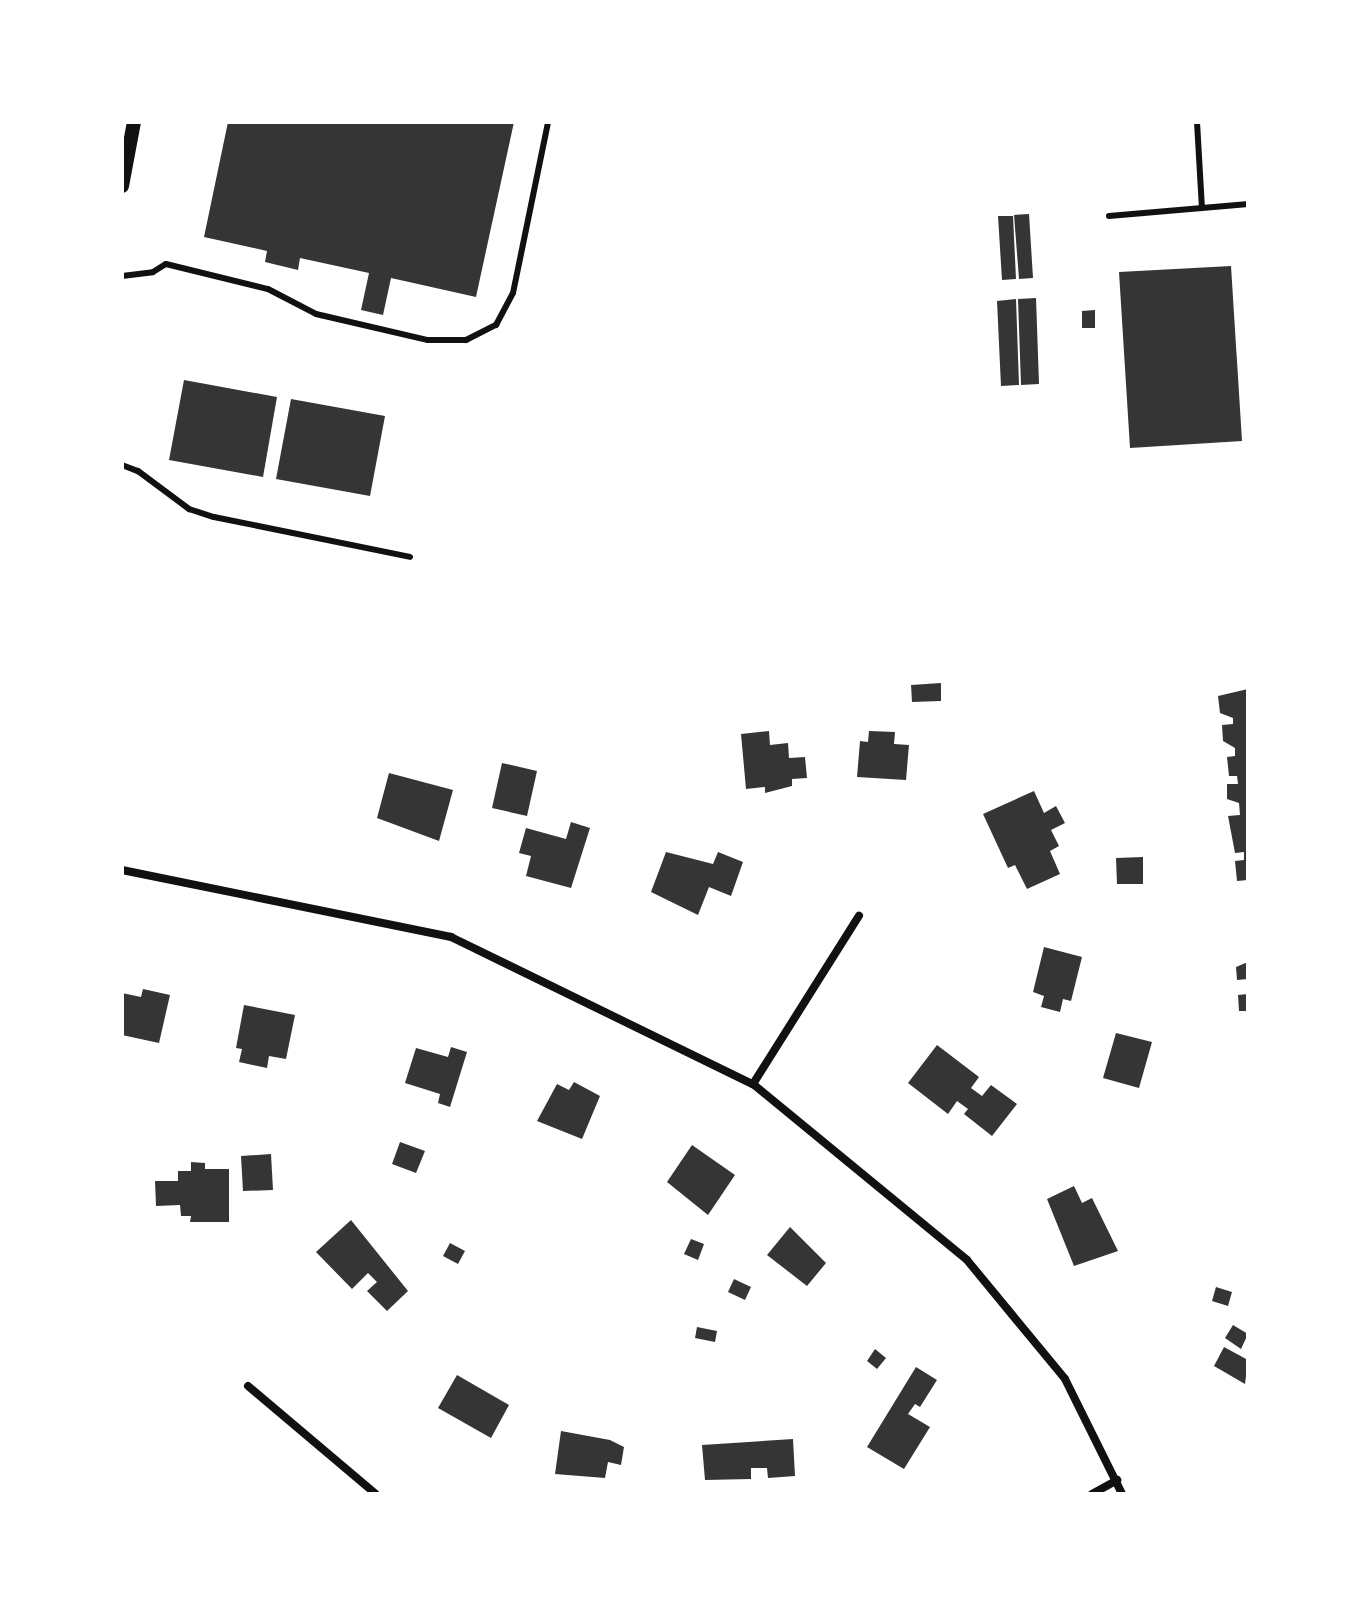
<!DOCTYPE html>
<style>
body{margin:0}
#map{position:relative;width:1370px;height:1616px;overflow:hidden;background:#fff;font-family:"Sofia Sans Condensed",sans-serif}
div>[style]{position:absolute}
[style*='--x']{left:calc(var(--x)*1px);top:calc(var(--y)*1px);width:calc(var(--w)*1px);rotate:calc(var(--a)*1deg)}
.building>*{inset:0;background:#353535}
.service>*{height:6px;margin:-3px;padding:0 3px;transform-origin:3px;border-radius:3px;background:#111}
.minor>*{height:8px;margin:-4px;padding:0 4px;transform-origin:4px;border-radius:4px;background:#111}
.tertiary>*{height:14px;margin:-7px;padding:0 7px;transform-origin:7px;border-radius:7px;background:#111}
span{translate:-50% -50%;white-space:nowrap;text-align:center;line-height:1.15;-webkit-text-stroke:8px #fff;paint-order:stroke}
.frame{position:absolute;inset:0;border:124px solid #fff;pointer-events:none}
</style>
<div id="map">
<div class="building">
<div style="clip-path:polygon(228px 122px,514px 122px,476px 297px,391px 278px,383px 315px,361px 310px,369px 273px,300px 258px,298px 270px,265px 262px,267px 251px,204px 237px)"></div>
<div style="clip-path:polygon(1029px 214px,1033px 278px,1019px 279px,1014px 215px)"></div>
<div style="clip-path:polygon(998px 216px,1013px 216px,1016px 279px,1002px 280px)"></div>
<div style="clip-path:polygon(1231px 266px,1242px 441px,1130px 448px,1119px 272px)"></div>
<div style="clip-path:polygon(1036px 298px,1039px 384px,1021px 385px,1018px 299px)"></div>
<div style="clip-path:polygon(1016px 299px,1019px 385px,1001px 386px,997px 301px)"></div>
<div style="clip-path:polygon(1095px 310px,1095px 328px,1082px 328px,1082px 311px)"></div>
<div style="clip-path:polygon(184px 380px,277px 397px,263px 477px,169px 460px)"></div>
<div style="clip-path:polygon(291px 399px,385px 416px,370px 496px,276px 479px)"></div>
<div style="clip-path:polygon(941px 683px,941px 701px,912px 702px,911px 685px)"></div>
<div style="clip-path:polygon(1248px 689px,1248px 880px,1237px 881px,1235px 861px,1244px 860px,1244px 852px,1235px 853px,1228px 816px,1240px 815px,1239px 803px,1227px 799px,1227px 784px,1238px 784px,1237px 776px,1229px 776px,1227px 757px,1235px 756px,1235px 748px,1223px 741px,1222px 725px,1233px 724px,1233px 718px,1220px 713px,1218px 696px)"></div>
<div style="clip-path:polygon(769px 731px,770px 745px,788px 743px,789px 758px,805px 757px,807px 778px,792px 779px,792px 786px,765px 793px,765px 787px,746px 789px,741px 734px)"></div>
<div style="clip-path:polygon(869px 731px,895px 732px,894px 744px,909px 745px,906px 780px,857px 777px,860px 741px,868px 742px)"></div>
<div style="clip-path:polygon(502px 763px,537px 771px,527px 816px,492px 808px)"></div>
<div style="clip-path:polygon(389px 773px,453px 790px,439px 841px,377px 818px)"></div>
<div style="clip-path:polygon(1034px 791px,1044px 813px,1056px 806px,1065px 823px,1051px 830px,1059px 846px,1050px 851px,1060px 874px,1027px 889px,1015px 865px,1008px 868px,983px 814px)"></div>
<div style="clip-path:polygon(571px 822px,590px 828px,571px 888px,526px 876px,531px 856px,519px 853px,526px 828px,566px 839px)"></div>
<div style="clip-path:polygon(666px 852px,713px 864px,718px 852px,743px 862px,731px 896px,709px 887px,698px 915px,651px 892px)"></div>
<div style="clip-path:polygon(1143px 857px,1143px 884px,1117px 884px,1116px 858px)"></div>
<div style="clip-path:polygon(1044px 947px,1082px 957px,1071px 1001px,1063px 999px,1060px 1012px,1041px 1007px,1044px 996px,1033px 992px)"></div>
<div style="clip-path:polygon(1248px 962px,1248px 979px,1237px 980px,1236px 967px)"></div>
<div style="clip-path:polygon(143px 989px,170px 995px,159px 1043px,122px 1035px,122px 993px,141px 997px)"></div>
<div style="clip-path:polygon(1248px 994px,1248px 1011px,1239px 1011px,1238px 995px)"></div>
<div style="clip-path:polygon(244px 1005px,295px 1015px,286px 1059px,269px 1056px,267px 1068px,239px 1062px,242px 1049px,236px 1048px)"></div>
<div style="clip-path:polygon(1116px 1033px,1152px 1042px,1139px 1088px,1103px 1078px)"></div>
<div style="clip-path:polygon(937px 1045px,979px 1077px,971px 1088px,982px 1096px,991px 1085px,1017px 1104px,992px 1136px,964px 1114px,968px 1109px,957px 1101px,948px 1114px,908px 1083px)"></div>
<div style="clip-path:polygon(451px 1047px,467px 1052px,450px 1107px,438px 1103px,440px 1094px,405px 1083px,416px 1048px,448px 1057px)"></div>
<div style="clip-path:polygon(574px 1082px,600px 1096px,582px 1139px,537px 1121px,557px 1084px,569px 1090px)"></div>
<div style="clip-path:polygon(400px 1142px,425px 1151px,416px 1173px,392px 1164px)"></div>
<div style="clip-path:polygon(692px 1145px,735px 1175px,708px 1215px,667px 1182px)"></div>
<div style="clip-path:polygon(271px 1154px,273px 1190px,243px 1191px,241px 1156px)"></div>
<div style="clip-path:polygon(191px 1162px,205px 1163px,205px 1169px,229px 1169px,229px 1222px,190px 1222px,191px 1216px,181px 1216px,180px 1205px,156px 1206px,155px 1181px,178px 1181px,178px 1171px,191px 1171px)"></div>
<div style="clip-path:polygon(1074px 1186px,1082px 1203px,1092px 1198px,1118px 1251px,1074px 1266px,1047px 1199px)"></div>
<div style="clip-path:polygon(351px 1220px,408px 1291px,387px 1311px,367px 1291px,377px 1282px,368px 1273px,352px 1289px,316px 1252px)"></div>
<div style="clip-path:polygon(790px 1227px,826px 1263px,807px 1286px,767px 1255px)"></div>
<div style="clip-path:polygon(691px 1239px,704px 1244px,698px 1260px,684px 1254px)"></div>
<div style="clip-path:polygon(450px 1243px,465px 1251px,458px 1264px,443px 1256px)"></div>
<div style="clip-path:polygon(734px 1279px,751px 1287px,745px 1300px,728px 1292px)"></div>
<div style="clip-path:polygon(1216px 1287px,1232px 1292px,1228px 1306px,1212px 1301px)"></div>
<div style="clip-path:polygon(1233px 1325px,1248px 1334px,1241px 1349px,1225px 1338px)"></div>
<div style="clip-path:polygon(697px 1327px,717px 1331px,715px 1342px,695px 1338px)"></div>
<div style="clip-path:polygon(1224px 1347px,1248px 1360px,1245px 1384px,1214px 1366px)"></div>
<div style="clip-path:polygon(875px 1349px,886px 1358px,877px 1369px,867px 1361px)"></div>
<div style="clip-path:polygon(916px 1367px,937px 1380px,920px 1407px,915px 1404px,908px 1414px,930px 1427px,904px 1469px,867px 1447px)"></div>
<div style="clip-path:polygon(457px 1375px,509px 1405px,491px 1438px,438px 1408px)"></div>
<div style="clip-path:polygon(561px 1431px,610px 1440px,624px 1447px,621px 1465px,608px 1462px,605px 1478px,555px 1474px)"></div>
<div style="clip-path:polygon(793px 1439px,795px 1476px,768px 1478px,767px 1468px,751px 1468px,751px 1479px,705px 1480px,702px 1445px)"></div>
</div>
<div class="service">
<div style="--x:1197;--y:122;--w:86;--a:86.7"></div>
<div style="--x:1109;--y:216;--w:140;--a:-4.9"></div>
<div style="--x:122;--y:276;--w:31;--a:-7"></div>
<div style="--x:153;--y:272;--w:15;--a:-32"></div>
<div style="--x:166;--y:264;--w:105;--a:13.8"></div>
<div style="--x:268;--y:289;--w:54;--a:27.5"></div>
<div style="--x:316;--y:314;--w:115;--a:13.1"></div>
<div style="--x:428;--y:340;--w:38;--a:0"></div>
<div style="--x:466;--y:340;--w:34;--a:-27"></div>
<div style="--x:496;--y:325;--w:36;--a:-62"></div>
<div style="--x:513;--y:293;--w:175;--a:-78.4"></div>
<div style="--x:122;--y:465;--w:17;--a:21"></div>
<div style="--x:138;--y:471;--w:64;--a:36.7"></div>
<div style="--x:189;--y:509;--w:26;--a:18"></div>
<div style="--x:214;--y:517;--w:200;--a:11.5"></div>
</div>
<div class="minor">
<div style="--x:122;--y:870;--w:336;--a:11.5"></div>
<div style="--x:451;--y:937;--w:336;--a:26"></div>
<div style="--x:753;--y:1084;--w:277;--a:39.4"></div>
<div style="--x:967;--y:1260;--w:154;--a:50.5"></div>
<div style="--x:1065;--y:1379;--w:128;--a:63.6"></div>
<div style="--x:753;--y:1084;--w:199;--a:-57.8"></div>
<div style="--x:248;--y:1386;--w:167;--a:40.2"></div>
<div style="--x:1092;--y:1494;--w:29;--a:-29"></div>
</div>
<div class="tertiary">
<div style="--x:122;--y:186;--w:65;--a:-79.4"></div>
</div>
<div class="frame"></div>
</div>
